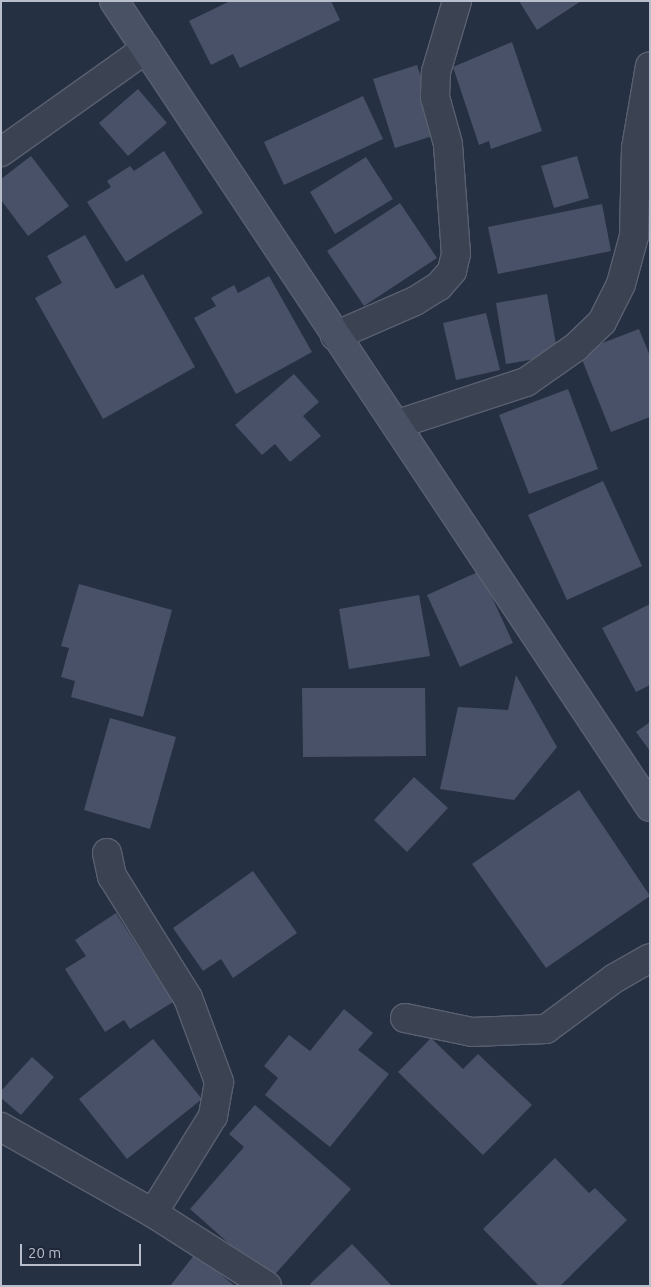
<!DOCTYPE html>
<style>
body{margin:0}
#map{position:relative;width:651px;height:1287px;overflow:hidden;background:#263043;font-family:Ubuntu,sans-serif}
div>[style]{position:absolute}
[style*='--x']{left:calc(var(--x)*1px);top:calc(var(--y)*1px);width:calc(var(--w)*1px);rotate:calc(var(--a)*1deg)}
.building>*{inset:0;background:#485167}
.roads{filter:drop-shadow(1px 0 #596070) drop-shadow(-1px 0 #596070) drop-shadow(0 1px #596070) drop-shadow(0 -1px #596070)}
.minor>*{height:28px;margin:-14px;padding:0 14px;transform-origin:14px;border-radius:14px;background:#3b4252}
.secondary>*{height:28px;margin:-14px;padding:0 14px;transform-origin:14px;border-radius:14px;background:#495165}
span{translate:-50% -50%;white-space:nowrap;text-align:center;line-height:1.15;-webkit-text-stroke:4px #1f2738;paint-order:stroke}
.frame{position:absolute;inset:0;border:2px solid #b8becc;pointer-events:none}
.scale{position:absolute;left:20px;top:1244px;width:121px;height:22px;box-sizing:border-box;border:2px solid #b8becc;border-top:0;padding-left:6px;font-size:15px;line-height:18px;white-space:nowrap;color:#b8becc;-webkit-text-stroke:4px #1f2738;paint-order:stroke}
</style>
<div id="map">
<div class="building">
<div style="clip-path:polygon(230px 1px,331px 1px,340px 20px,240px 68px,233px 54px,211px 65px,189px 21px)"></div>
<div style="clip-path:polygon(519px 1px,581px 1px,537px 30px)"></div>
<div style="clip-path:polygon(512px 42px,542px 131px,491px 149px,489px 141px,479px 145px,453px 67px)"></div>
<div style="clip-path:polygon(417px 65px,439px 134px,395px 148px,373px 79px)"></div>
<div style="clip-path:polygon(138px 89px,167px 123px,128px 156px,99px 123px)"></div>
<div style="clip-path:polygon(363px 96px,383px 139px,284px 185px,264px 142px)"></div>
<div style="clip-path:polygon(164px 151px,203px 213px,126px 262px,87px 202px,111px 187px,107px 181px,130px 166px,134px 171px)"></div>
<div style="clip-path:polygon(31px 156px,69px 206px,28px 236px,1px 200px,1px 179px)"></div>
<div style="clip-path:polygon(577px 156px,589px 198px,554px 208px,541px 166px)"></div>
<div style="clip-path:polygon(366px 157px,393px 199px,335px 234px,310px 192px)"></div>
<div style="clip-path:polygon(400px 203px,437px 258px,364px 306px,327px 251px)"></div>
<div style="clip-path:polygon(602px 204px,611px 251px,498px 274px,488px 227px)"></div>
<div style="clip-path:polygon(85px 235px,116px 289px,143px 274px,195px 367px,103px 419px,35px 298px,62px 283px,47px 256px)"></div>
<div style="clip-path:polygon(269px 276px,312px 352px,236px 394px,194px 318px,216px 306px,211px 298px,234px 285px,238px 293px)"></div>
<div style="clip-path:polygon(547px 294px,558px 355px,506px 364px,496px 303px)"></div>
<div style="clip-path:polygon(486px 313px,500px 370px,456px 380px,443px 323px)"></div>
<div style="clip-path:polygon(639px 329px,650px 356px,650px 417px,611px 432px,579px 352px)"></div>
<div style="clip-path:polygon(294px 374px,319px 402px,303px 416px,321px 436px,290px 462px,275px 444px,262px 455px,235px 425px)"></div>
<div style="clip-path:polygon(568px 389px,598px 469px,529px 494px,499px 415px)"></div>
<div style="clip-path:polygon(603px 481px,642px 566px,567px 600px,528px 515px)"></div>
<div style="clip-path:polygon(480px 571px,513px 643px,460px 667px,427px 595px)"></div>
<div style="clip-path:polygon(79px 584px,172px 610px,143px 717px,71px 697px,75px 681px,61px 677px,69px 648px,61px 646px)"></div>
<div style="clip-path:polygon(419px 595px,430px 656px,349px 669px,339px 609px)"></div>
<div style="clip-path:polygon(650px 604px,650px 685px,636px 692px,602px 628px)"></div>
<div style="clip-path:polygon(516px 675px,557px 747px,514px 800px,440px 789px,458px 707px,508px 710px)"></div>
<div style="clip-path:polygon(302px 688px,425px 688px,426px 756px,303px 757px)"></div>
<div style="clip-path:polygon(110px 718px,176px 737px,150px 829px,84px 810px)"></div>
<div style="clip-path:polygon(650px 722px,650px 751px,636px 732px)"></div>
<div style="clip-path:polygon(414px 777px,448px 808px,407px 852px,374px 820px)"></div>
<div style="clip-path:polygon(579px 790px,650px 896px,546px 968px,472px 864px)"></div>
<div style="clip-path:polygon(253px 871px,297px 933px,233px 978px,221px 959px,203px 971px,173px 928px)"></div>
<div style="clip-path:polygon(116px 913px,173px 1002px,130px 1029px,124px 1020px,105px 1032px,65px 969px,86px 956px,75px 940px)"></div>
<div style="clip-path:polygon(344px 1009px,373px 1033px,358px 1050px,389px 1074px,330px 1147px,265px 1095px,278px 1078px,264px 1066px,289px 1035px,310px 1051px)"></div>
<div style="clip-path:polygon(431px 1038px,463px 1069px,478px 1054px,532px 1105px,483px 1155px,398px 1072px)"></div>
<div style="clip-path:polygon(153px 1039px,202px 1099px,127px 1159px,79px 1099px)"></div>
<div style="clip-path:polygon(32px 1057px,54px 1077px,21px 1115px,1px 1098px,1px 1091px)"></div>
<div style="clip-path:polygon(255px 1105px,351px 1189px,270px 1280px,190px 1209px,244px 1147px,229px 1134px)"></div>
<div style="clip-path:polygon(555px 1158px,589px 1193px,595px 1188px,627px 1220px,560px 1286px,539px 1286px,483px 1229px)"></div>
<div style="clip-path:polygon(352px 1244px,392px 1286px,312px 1286px,310px 1284px)"></div>
<div style="clip-path:polygon(195px 1254px,235px 1286px,170px 1286px)"></div>
</div>
<div class="roads">
<div class="minor">
<div style="--x:1;--y:152;--w:178;--a:-35.4"></div>
<div style="--x:335;--y:336;--w:87;--a:-23.6"></div>
<div style="--x:415;--y:301;--w:28;--a:-32"></div>
<div style="--x:439;--y:286;--w:20;--a:-49"></div>
<div style="--x:452;--y:271;--w:17;--a:-77"></div>
<div style="--x:456;--y:254;--w:110;--a:-94.2"></div>
<div style="--x:448;--y:144;--w:49;--a:-105.5"></div>
<div style="--x:435;--y:97;--w:25;--a:-88"></div>
<div style="--x:436;--y:72;--w:74;--a:-73.5"></div>
<div style="--x:398;--y:424;--w:135;--a:-18.2"></div>
<div style="--x:526;--y:382;--w:61;--a:-35"></div>
<div style="--x:576;--y:347;--w:36;--a:-44"></div>
<div style="--x:602;--y:322;--w:42;--a:-63.4"></div>
<div style="--x:621;--y:284;--w:50;--a:-74.8"></div>
<div style="--x:634;--y:236;--w:88;--a:-88.7"></div>
<div style="--x:636;--y:148;--w:83;--a:-80.3"></div>
<div style="--x:107;--y:853;--w:24;--a:78"></div>
<div style="--x:112;--y:876;--w:144;--a:58.1"></div>
<div style="--x:188;--y:998;--w:90;--a:69.7"></div>
<div style="--x:219;--y:1082;--w:35;--a:100"></div>
<div style="--x:213;--y:1116;--w:114;--a:121.7"></div>
<div style="--x:405;--y:1018;--w:68;--a:11.8"></div>
<div style="--x:472;--y:1032;--w:74;--a:-2.3"></div>
<div style="--x:546;--y:1029;--w:86;--a:-36.5"></div>
<div style="--x:615;--y:978;--w:40;--a:-29.7"></div>
<div style="--x:1;--y:1127;--w:175;--a:29.5"></div>
<div style="--x:153;--y:1213;--w:135;--a:32.6"></div>
</div>
<div class="secondary">
<div style="--x:114;--y:1;--w:968;--a:56.38"></div>
</div>
</div>
<div class="frame"></div>
<div class="scale">20 m</div>
</div>
